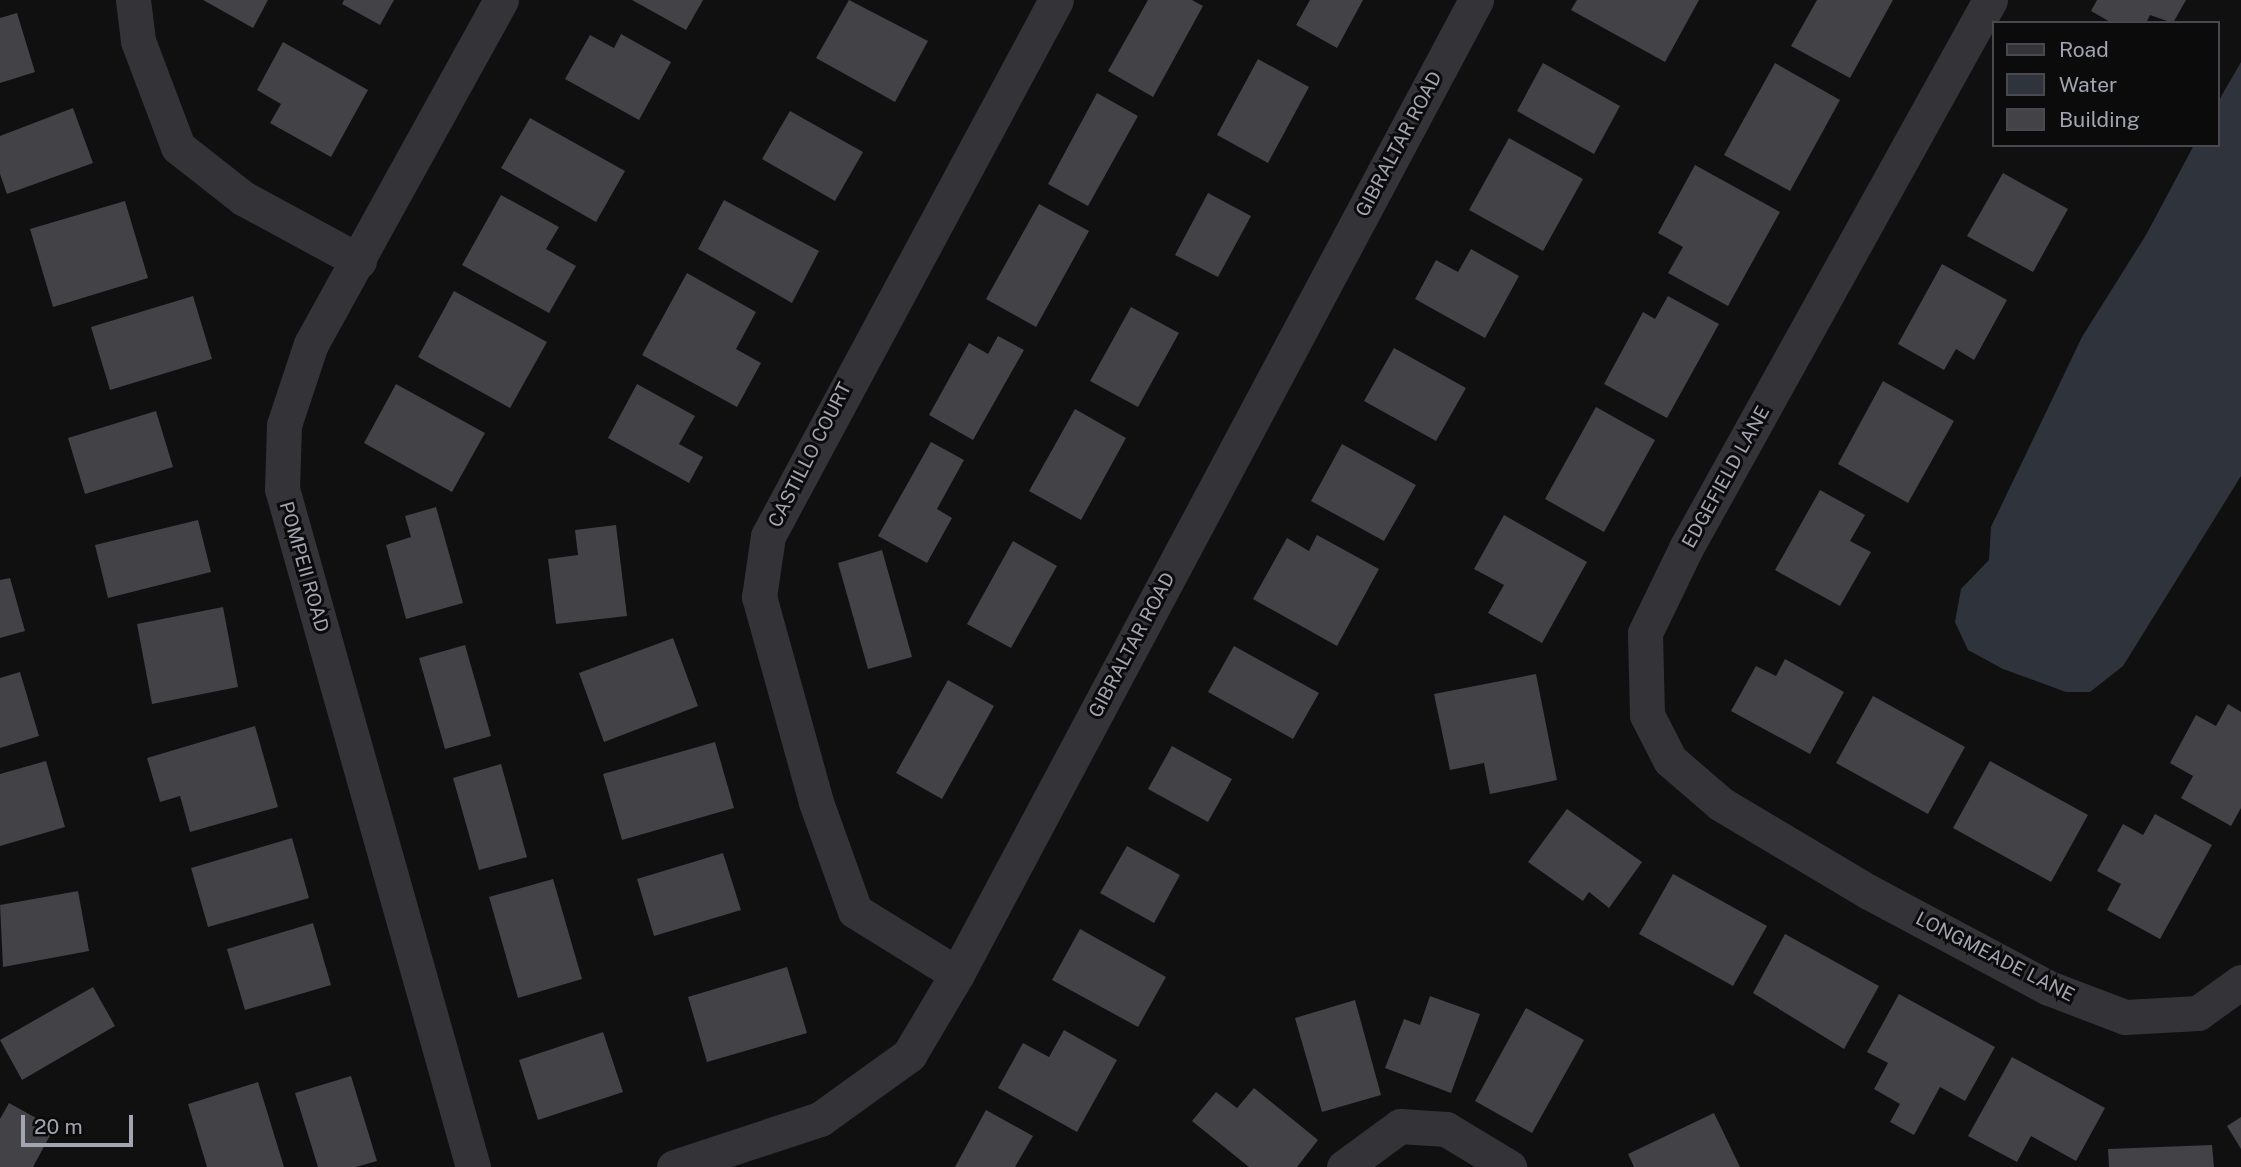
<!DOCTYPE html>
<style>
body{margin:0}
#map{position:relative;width:2241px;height:1167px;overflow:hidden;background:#101011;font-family:"Public Sans",sans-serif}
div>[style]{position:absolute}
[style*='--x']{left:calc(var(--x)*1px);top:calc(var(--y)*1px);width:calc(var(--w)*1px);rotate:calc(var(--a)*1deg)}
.water>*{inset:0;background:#2f343c}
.building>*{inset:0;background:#424247}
.minor>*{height:35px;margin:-17.5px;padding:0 17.5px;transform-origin:17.5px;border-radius:17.5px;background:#343338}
span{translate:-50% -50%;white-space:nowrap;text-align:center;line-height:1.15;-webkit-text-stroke:6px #0b0b0c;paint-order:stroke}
.street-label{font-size:19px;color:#a3a4b1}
.legend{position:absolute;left:1992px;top:21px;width:228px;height:126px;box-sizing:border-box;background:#0b0b0c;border:2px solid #48484e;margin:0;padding:9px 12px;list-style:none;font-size:21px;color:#a3a4b1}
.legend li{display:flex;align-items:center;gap:14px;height:35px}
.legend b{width:35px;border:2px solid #48484e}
.scale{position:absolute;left:21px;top:1115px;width:112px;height:32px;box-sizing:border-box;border:4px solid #a3a4b1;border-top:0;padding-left:9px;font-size:21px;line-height:24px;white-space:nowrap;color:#a3a4b1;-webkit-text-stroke:5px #0b0b0c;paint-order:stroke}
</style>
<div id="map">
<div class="water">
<div style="clip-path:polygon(2241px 62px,2241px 476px,2123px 666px,2090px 692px,2066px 692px,2003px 669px,1968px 650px,1955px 622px,1961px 589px,1989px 560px,1991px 527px,2082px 337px,2146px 235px,2194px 145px,2218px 145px,2218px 102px)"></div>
</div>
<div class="building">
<div style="clip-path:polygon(203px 0,268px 0,253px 28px)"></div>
<div style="clip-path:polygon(344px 0,394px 0,380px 25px,342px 4px)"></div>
<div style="clip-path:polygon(632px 0,703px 0,686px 30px)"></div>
<div style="clip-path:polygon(849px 0,928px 41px,895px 102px,816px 58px)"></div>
<div style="clip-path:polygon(1148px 0,1192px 0,1203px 6px,1153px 97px,1108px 71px)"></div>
<div style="clip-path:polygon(1310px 0,1363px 0,1337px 48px,1296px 25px)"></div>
<div style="clip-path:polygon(1577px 0,1699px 0,1665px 62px,1571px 10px)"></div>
<div style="clip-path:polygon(1817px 0,1893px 0,1850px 78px,1791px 46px)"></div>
<div style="clip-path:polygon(2097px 0,2186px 0,2173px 23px,2150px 15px,2146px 23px,2112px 23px,2091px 11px)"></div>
<div style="clip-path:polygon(17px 13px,35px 72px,0 83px,0 18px)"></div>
<div style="clip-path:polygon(621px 34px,671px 62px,639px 120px,565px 79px,590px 35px,614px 48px)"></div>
<div style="clip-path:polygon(283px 42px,368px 90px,331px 157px,270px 123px,281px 104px,257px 90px)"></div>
<div style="clip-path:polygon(1258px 59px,1309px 87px,1268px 163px,1217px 135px)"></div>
<div style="clip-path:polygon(1543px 63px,1620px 106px,1594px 154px,1517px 111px)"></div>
<div style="clip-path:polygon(1775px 63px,1840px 100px,1790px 191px,1724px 155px)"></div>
<div style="clip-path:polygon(1097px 93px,1138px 116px,1088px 206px,1048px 184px)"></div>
<div style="clip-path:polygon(73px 108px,93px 163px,7px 194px,0 174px,0 136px)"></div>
<div style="clip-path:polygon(790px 111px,863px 152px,835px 201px,762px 159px)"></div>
<div style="clip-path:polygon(530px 118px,625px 171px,596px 222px,501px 168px)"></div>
<div style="clip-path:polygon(1509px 138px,1583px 179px,1543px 251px,1469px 210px)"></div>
<div style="clip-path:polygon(1695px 165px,1780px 212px,1728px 306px,1668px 273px,1683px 247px,1658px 233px)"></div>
<div style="clip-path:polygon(2003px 173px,2068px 209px,2033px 272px,1967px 236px)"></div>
<div style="clip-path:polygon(1208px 193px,1251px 216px,1218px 277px,1175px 255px)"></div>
<div style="clip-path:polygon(501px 195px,559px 227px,546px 249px,576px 266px,549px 313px,462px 265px)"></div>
<div style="clip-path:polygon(724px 200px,819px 251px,792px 303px,698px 249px)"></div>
<div style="clip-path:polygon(125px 201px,148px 278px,53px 307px,30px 229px)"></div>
<div style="clip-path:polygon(1039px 204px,1089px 231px,1036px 327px,986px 299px)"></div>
<div style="clip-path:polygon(1471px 249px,1519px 276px,1485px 338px,1415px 299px,1436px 260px,1458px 272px)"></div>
<div style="clip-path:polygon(1942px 264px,2007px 300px,1974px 360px,1956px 349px,1944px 370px,1898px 344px)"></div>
<div style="clip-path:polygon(687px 273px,756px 312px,736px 349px,761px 363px,737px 407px,642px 355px)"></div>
<div style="clip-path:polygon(454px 291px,547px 342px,510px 408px,418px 357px)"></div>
<div style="clip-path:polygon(193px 296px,212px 359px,110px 390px,91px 327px)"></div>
<div style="clip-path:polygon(1668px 296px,1719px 324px,1667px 418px,1604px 384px,1643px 312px,1655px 319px)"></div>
<div style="clip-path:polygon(1131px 307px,1179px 333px,1138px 407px,1090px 381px)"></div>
<div style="clip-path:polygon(998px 336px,1024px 350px,973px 440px,929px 415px,969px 343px,988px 354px)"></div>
<div style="clip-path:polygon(1394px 348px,1466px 388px,1436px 441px,1364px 401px)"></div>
<div style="clip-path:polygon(1883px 381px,1954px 421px,1908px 503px,1838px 464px)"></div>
<div style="clip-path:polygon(396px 384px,485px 433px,452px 492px,364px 443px)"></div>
<div style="clip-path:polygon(637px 384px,695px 416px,679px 444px,703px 457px,689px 483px,608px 438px)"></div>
<div style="clip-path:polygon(1596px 407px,1655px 440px,1604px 532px,1545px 499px)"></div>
<div style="clip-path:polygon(1075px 409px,1126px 438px,1081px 520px,1029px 491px)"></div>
<div style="clip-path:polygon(156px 411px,173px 467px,85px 494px,68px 438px)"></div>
<div style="clip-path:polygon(931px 442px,964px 460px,937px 509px,952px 518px,927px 563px,878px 536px)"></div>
<div style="clip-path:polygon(1342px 444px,1416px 485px,1384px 541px,1311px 501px)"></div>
<div style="clip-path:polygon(1820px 490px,1865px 515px,1850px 541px,1871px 552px,1840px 606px,1775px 570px)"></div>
<div style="clip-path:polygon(436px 507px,463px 603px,406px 619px,386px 545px,411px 537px,405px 516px)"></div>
<div style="clip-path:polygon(1504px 515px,1587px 562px,1542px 643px,1488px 613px,1504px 585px,1474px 569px)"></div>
<div style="clip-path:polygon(198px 520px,211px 572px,108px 598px,95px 545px)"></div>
<div style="clip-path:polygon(616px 525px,627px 616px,556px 624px,548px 559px,578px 555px,575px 530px)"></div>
<div style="clip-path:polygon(1317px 535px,1379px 569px,1337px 646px,1253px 599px,1287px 538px,1309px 551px)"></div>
<div style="clip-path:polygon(1013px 541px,1057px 566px,1011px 648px,967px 624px)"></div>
<div style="clip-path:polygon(882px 550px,912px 657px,868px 669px,838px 563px)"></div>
<div style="clip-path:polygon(10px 578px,25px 631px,0 638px,0 580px)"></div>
<div style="clip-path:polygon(223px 607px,238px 687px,152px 704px,137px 624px)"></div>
<div style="clip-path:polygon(673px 638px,698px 706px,604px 742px,579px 673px)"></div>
<div style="clip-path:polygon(465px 645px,491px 736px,445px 749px,419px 658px)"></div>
<div style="clip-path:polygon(1234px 646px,1319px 693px,1293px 739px,1208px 692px)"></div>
<div style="clip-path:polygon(1785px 659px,1844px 692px,1810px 754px,1731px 711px,1756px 666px,1776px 676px)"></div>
<div style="clip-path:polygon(20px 672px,39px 736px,0 748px,0 678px)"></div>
<div style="clip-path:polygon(1536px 674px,1557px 780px,1490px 794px,1484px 763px,1450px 770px,1434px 694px)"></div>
<div style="clip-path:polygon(948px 680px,994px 706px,942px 799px,896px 773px)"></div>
<div style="clip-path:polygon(1873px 696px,1965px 747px,1928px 814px,1836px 763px)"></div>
<div style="clip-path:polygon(2228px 704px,2241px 712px,2241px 808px,2231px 826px,2181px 798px,2193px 776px,2170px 763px,2196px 715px,2216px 726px)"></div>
<div style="clip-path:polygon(255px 726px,278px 807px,190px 832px,180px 796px,160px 802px,147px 758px)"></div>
<div style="clip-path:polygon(715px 742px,734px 808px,622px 840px,603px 774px)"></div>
<div style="clip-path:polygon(1172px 746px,1232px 779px,1208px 822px,1148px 789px)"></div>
<div style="clip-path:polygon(46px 761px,65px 827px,0 846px,0 774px)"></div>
<div style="clip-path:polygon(1990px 761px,2088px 815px,2051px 882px,1953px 828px)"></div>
<div style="clip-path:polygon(501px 764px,527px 857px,479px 870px,453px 778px)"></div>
<div style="clip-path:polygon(1567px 809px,1642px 862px,1609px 908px,1589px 892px,1583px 901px,1528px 862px)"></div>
<div style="clip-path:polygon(2155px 814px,2212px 845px,2160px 939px,2107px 910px,2121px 884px,2097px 871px,2123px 824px,2143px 835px)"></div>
<div style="clip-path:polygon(292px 838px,309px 898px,208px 927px,191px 868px)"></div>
<div style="clip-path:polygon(1127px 846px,1180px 875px,1154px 923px,1100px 893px)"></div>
<div style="clip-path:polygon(723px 853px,741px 910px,654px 936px,637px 879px)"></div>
<div style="clip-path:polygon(1673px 874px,1767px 926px,1733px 986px,1639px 934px)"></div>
<div style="clip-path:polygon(553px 879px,582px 979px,518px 998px,489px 897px)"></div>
<div style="clip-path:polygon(78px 891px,89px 951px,3px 967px,0 905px)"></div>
<div style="clip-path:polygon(313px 923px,331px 985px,245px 1010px,227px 949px)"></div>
<div style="clip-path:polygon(1080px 929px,1166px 977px,1138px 1027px,1052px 980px)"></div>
<div style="clip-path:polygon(1785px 934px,1879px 986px,1844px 1049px,1753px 993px)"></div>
<div style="clip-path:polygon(787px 967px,807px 1033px,707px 1062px,688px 997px)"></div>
<div style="clip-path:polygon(93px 987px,115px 1026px,22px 1080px,0 1040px)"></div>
<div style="clip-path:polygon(1899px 994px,1995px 1047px,1965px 1101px,1940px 1087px,1914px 1135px,1890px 1122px,1900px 1104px,1874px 1089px,1888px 1063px,1867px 1052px)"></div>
<div style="clip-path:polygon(1430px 996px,1480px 1014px,1451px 1093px,1385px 1068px,1404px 1019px,1420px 1025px)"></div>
<div style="clip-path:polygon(1355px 1000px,1381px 1095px,1322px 1112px,1295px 1018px)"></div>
<div style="clip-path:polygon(1526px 1008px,1584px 1040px,1532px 1133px,1475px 1101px)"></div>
<div style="clip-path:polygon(1064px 1030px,1117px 1060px,1077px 1132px,998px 1088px,1023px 1043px,1049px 1057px)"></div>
<div style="clip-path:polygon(603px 1032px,623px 1092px,538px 1120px,519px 1060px)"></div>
<div style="clip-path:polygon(2012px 1057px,2105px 1108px,2076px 1161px,2031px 1136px,2017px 1162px,1968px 1136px)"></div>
<div style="clip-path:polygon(351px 1076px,377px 1161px,356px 1167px,318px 1167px,295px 1093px)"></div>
<div style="clip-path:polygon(258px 1082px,284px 1167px,207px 1167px,188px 1104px)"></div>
<div style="clip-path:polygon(1254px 1088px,1318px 1140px,1297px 1167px,1249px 1167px,1192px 1121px,1216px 1092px,1237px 1108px)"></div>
<div style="clip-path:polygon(9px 1103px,54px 1128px,33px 1167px,0 1167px,0 1119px)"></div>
<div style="clip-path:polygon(986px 1110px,1033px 1136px,1015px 1167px,955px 1167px)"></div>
<div style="clip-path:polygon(1714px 1113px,1740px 1167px,1634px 1167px,1628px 1154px)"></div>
<div style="clip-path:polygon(2241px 1117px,2241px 1149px,2227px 1126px)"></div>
<div style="clip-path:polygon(2212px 1145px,2214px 1167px,2109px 1167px,2108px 1149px)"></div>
</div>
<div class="minor">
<div style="--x:133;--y:0;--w:41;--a:83"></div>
<div style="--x:138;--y:41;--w:113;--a:69.3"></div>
<div style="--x:178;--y:147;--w:83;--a:38.1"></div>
<div style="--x:243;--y:198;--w:132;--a:28.5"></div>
<div style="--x:1990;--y:0;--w:627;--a:119.02"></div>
<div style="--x:1686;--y:548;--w:94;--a:115.8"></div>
<div style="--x:1645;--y:633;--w:82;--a:88.6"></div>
<div style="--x:1647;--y:715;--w:51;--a:62.9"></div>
<div style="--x:1670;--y:760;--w:67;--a:40.8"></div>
<div style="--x:1721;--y:804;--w:170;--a:30.8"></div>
<div style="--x:1867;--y:891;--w:206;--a:28.1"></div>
<div style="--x:2049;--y:988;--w:81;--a:20.9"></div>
<div style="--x:2125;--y:1017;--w:73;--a:-3.1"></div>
<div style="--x:2198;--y:1013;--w:53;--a:-35.8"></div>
<div style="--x:957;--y:974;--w:120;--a:-148.3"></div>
<div style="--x:855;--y:911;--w:116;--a:-109.7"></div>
<div style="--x:816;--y:802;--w:213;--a:-105.5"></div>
<div style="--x:759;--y:597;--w:62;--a:-81.6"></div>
<div style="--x:768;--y:536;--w:608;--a:-61.75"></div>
<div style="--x:473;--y:1167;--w:704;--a:-105.73"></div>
<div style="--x:282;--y:489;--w:64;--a:-88.2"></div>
<div style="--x:284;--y:425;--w:85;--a:-71.6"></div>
<div style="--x:311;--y:344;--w:393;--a:-61.1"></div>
<div style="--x:674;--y:1167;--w:154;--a:-18.2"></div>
<div style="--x:820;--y:1119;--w:110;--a:-35.7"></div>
<div style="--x:909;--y:1055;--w:94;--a:-59.3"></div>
<div style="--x:957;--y:974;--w:1104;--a:-61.95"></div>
<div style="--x:1344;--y:1167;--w:69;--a:-36.2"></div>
<div style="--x:1400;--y:1126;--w:46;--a:3.7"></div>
<div style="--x:1446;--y:1129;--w:74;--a:31.1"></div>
</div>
<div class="street-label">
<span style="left:1399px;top:144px;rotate:-62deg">GIBRALTAR ROAD</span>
<span style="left:810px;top:455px;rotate:-63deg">CASTILLO COURT</span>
<span style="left:1726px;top:477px;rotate:-61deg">EDGEFIELD LANE</span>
<span style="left:304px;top:567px;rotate:74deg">POMPEII ROAD</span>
<span style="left:1132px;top:645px;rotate:-62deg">GIBRALTAR ROAD</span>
<span style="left:1995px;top:957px;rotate:27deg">LONGMEADE LANE</span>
</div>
<ul class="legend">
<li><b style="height:9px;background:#343338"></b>Road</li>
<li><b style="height:19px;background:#2f343c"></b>Water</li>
<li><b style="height:19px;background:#424247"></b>Building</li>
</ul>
<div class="scale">20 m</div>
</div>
